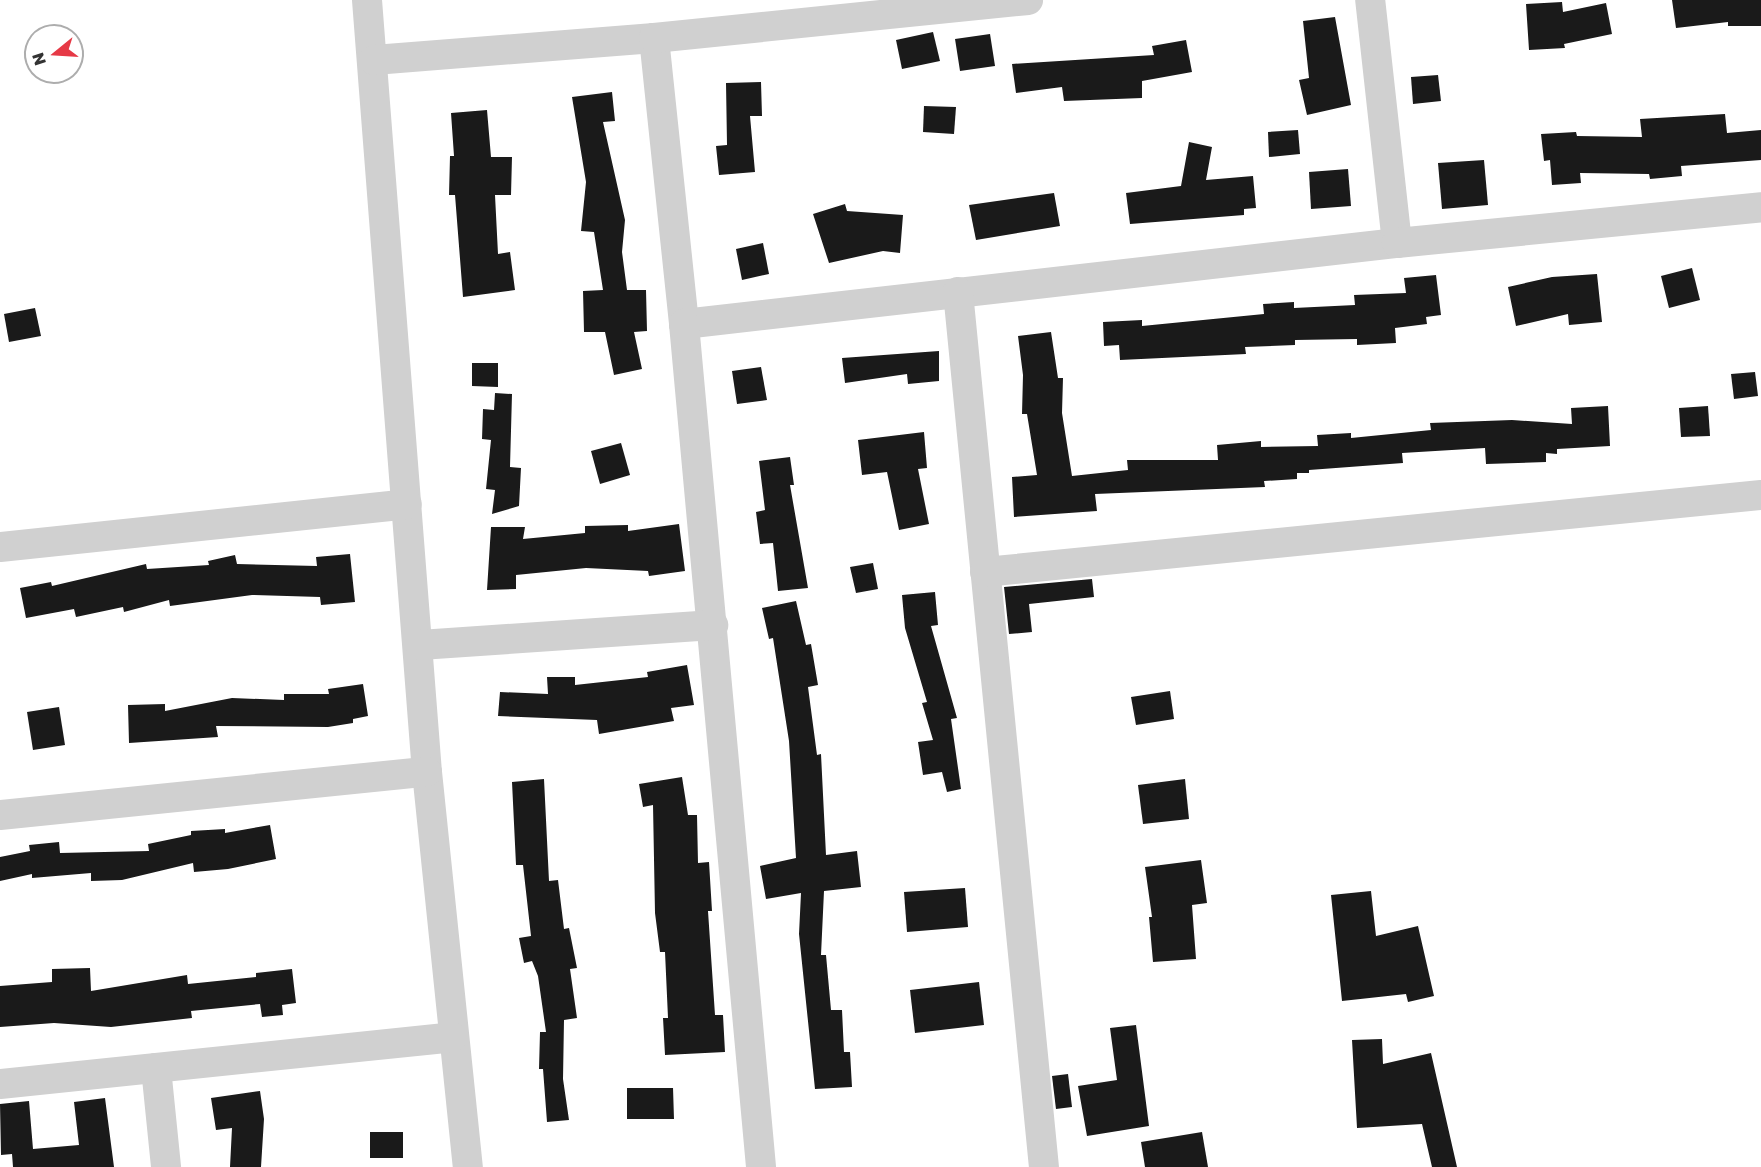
<!DOCTYPE html>
<style>
body{margin:0}
#map{position:relative;width:1761px;height:1167px;overflow:hidden;background:#fff;font-family:"Golos Text",sans-serif}
div>[style]{position:absolute}
[style*='--x']{left:calc(var(--x)*1px);top:calc(var(--y)*1px);width:calc(var(--w)*1px);rotate:calc(var(--a)*1deg)}
.building>*{inset:0;background:#1a1a1a}
.minor>*{height:30px;margin:-15px;padding:0 15px;transform-origin:15px;border-radius:15px;background:#d0d0d0}
span{translate:-50% -50%;white-space:nowrap;text-align:center;line-height:1.15;-webkit-text-stroke:6px #fff;paint-order:stroke}
.north{position:absolute;left:24px;top:24px;width:60px;height:60px;box-sizing:border-box;background:#fff;border:2px solid #adadad;border-radius:50%;rotate:252deg;font-size:16px;font-weight:700;line-height:24px;text-align:center;color:#333}
.north::after{content:'';display:block;margin:auto;width:21px;height:27px;background:#e63946;clip-path:polygon(50% 0,100% 100%,50% 72%,0 100%)}
</style>
<div id="map">
<div class="building">
<div style="clip-path:polygon(1672px 0,1761px 0,1761px 26px,1728px 26px,1728px 22px,1676px 28px)"></div>
<div style="clip-path:polygon(1562px 2px,1563px 12px,1606px 3px,1612px 34px,1564px 44px,1565px 48px,1529px 50px,1526px 4px)"></div>
<div style="clip-path:polygon(1335px 17px,1351px 105px,1307px 115px,1299px 80px,1309px 78px,1303px 21px)"></div>
<div style="clip-path:polygon(933px 32px,940px 61px,902px 69px,896px 40px)"></div>
<div style="clip-path:polygon(990px 34px,995px 66px,960px 71px,955px 39px)"></div>
<div style="clip-path:polygon(1186px 40px,1192px 72px,1142px 81px,1142px 98px,1064px 101px,1062px 87px,1016px 93px,1012px 64px,1154px 55px,1152px 46px)"></div>
<div style="clip-path:polygon(1438px 75px,1441px 101px,1413px 104px,1411px 77px)"></div>
<div style="clip-path:polygon(761px 82px,762px 116px,750px 116px,755px 172px,719px 175px,716px 146px,727px 145px,726px 83px)"></div>
<div style="clip-path:polygon(612px 92px,615px 121px,603px 122px,625px 220px,622px 252px,627px 290px,646px 290px,647px 331px,634px 332px,642px 369px,614px 375px,605px 332px,584px 332px,583px 291px,603px 290px,594px 232px,581px 231px,586px 182px,572px 97px)"></div>
<div style="clip-path:polygon(924px 106px,956px 107px,954px 134px,923px 132px)"></div>
<div style="clip-path:polygon(487px 110px,491px 157px,512px 157px,511px 195px,495px 195px,498px 254px,510px 252px,515px 290px,463px 297px,455px 195px,449px 195px,450px 156px,454px 156px,451px 113px)"></div>
<div style="clip-path:polygon(1725px 114px,1727px 133px,1761px 130px,1761px 160px,1681px 166px,1682px 176px,1650px 179px,1649px 174px,1580px 173px,1581px 183px,1552px 185px,1550px 160px,1544px 161px,1541px 134px,1576px 132px,1577px 136px,1642px 137px,1640px 119px)"></div>
<div style="clip-path:polygon(1298px 130px,1300px 154px,1269px 157px,1268px 132px)"></div>
<div style="clip-path:polygon(1189px 142px,1212px 147px,1206px 180px,1253px 176px,1256px 208px,1244px 209px,1244px 215px,1130px 224px,1126px 193px,1181px 186px)"></div>
<div style="clip-path:polygon(1484px 160px,1488px 205px,1442px 209px,1438px 163px)"></div>
<div style="clip-path:polygon(1348px 169px,1351px 206px,1311px 209px,1309px 172px)"></div>
<div style="clip-path:polygon(1054px 193px,1060px 226px,976px 240px,969px 205px)"></div>
<div style="clip-path:polygon(845px 204px,847px 211px,903px 215px,900px 253px,883px 251px,829px 263px,813px 214px)"></div>
<div style="clip-path:polygon(763px 243px,769px 274px,742px 280px,736px 249px)"></div>
<div style="clip-path:polygon(1692px 268px,1700px 300px,1669px 308px,1661px 276px)"></div>
<div style="clip-path:polygon(1597px 274px,1602px 322px,1569px 325px,1568px 314px,1516px 326px,1508px 287px,1552px 277px)"></div>
<div style="clip-path:polygon(1436px 275px,1441px 315px,1426px 317px,1427px 324px,1395px 328px,1396px 343px,1357px 345px,1357px 339px,1295px 340px,1295px 345px,1245px 347px,1246px 354px,1120px 360px,1119px 345px,1104px 346px,1103px 322px,1142px 320px,1142px 326px,1264px 314px,1263px 304px,1294px 302px,1294px 308px,1355px 305px,1354px 295px,1406px 293px,1404px 278px)"></div>
<div style="clip-path:polygon(35px 308px,41px 336px,9px 342px,4px 314px)"></div>
<div style="clip-path:polygon(1051px 332px,1058px 378px,1063px 378px,1062px 413px,1072px 476px,1128px 470px,1127px 460px,1218px 460px,1217px 445px,1261px 441px,1261px 447px,1318px 446px,1317px 435px,1351px 433px,1351px 438px,1431px 430px,1430px 423px,1512px 420px,1572px 424px,1571px 408px,1608px 406px,1610px 446px,1557px 449px,1557px 454px,1546px 453px,1546px 462px,1486px 464px,1485px 448px,1402px 453px,1403px 463px,1309px 470px,1309px 473px,1297px 473px,1297px 479px,1264px 481px,1265px 487px,1095px 494px,1097px 511px,1014px 517px,1012px 477px,1037px 475px,1027px 414px,1022px 414px,1023px 375px,1018px 336px)"></div>
<div style="clip-path:polygon(939px 351px,939px 381px,908px 384px,907px 374px,845px 383px,842px 358px)"></div>
<div style="clip-path:polygon(472px 363px,498px 363px,498px 387px,472px 386px)"></div>
<div style="clip-path:polygon(761px 367px,767px 400px,737px 404px,732px 371px)"></div>
<div style="clip-path:polygon(1755px 372px,1758px 396px,1734px 399px,1731px 374px)"></div>
<div style="clip-path:polygon(495px 393px,512px 394px,510px 467px,521px 468px,519px 506px,492px 514px,495px 490px,486px 489px,491px 440px,482px 439px,483px 409px,494px 410px)"></div>
<div style="clip-path:polygon(1708px 406px,1710px 436px,1681px 437px,1679px 408px)"></div>
<div style="clip-path:polygon(924px 432px,927px 468px,918px 469px,929px 524px,899px 530px,887px 472px,862px 475px,858px 440px)"></div>
<div style="clip-path:polygon(621px 443px,630px 475px,600px 484px,591px 451px)"></div>
<div style="clip-path:polygon(790px 457px,794px 485px,790px 485px,808px 588px,778px 591px,773px 543px,760px 544px,756px 512px,765px 510px,759px 461px)"></div>
<div style="clip-path:polygon(679px 524px,685px 571px,649px 576px,648px 571px,586px 568px,516px 575px,516px 589px,487px 590px,491px 527px,525px 527px,523px 539px,585px 533px,585px 526px,628px 525px,628px 531px)"></div>
<div style="clip-path:polygon(350px 554px,355px 602px,321px 605px,320px 597px,252px 595px,170px 606px,169px 600px,124px 612px,123px 607px,76px 617px,74px 609px,26px 618px,20px 588px,51px 582px,52px 586px,146px 564px,147px 569px,209px 565px,208px 561px,235px 555px,237px 564px,317px 566px,316px 557px)"></div>
<div style="clip-path:polygon(873px 563px,878px 589px,856px 593px,850px 567px)"></div>
<div style="clip-path:polygon(1092px 579px,1094px 597px,1029px 604px,1032px 632px,1009px 634px,1004px 587px)"></div>
<div style="clip-path:polygon(935px 592px,938px 625px,931px 626px,957px 718px,951px 719px,961px 789px,947px 792px,942px 772px,923px 775px,918px 742px,933px 740px,922px 703px,927px 702px,905px 628px,902px 595px)"></div>
<div style="clip-path:polygon(796px 601px,806px 645px,811px 644px,818px 685px,808px 687px,817px 755px,821px 754px,826px 855px,857px 851px,861px 887px,824px 891px,821px 955px,826px 955px,831px 1010px,842px 1010px,844px 1052px,850px 1052px,852px 1087px,815px 1089px,799px 934px,801px 893px,766px 899px,760px 866px,796px 858px,789px 741px,773px 638px,769px 639px,762px 608px)"></div>
<div style="clip-path:polygon(687px 665px,694px 705px,671px 708px,674px 721px,599px 734px,597px 720px,498px 716px,500px 692px,548px 694px,547px 677px,575px 677px,575px 685px,648px 677px,647px 672px)"></div>
<div style="clip-path:polygon(363px 684px,368px 716px,353px 719px,353px 723px,328px 727px,216px 726px,218px 737px,129px 743px,128px 705px,165px 704px,165px 711px,232px 698px,284px 700px,284px 694px,329px 694px,328px 689px)"></div>
<div style="clip-path:polygon(1170px 691px,1174px 719px,1136px 725px,1131px 697px)"></div>
<div style="clip-path:polygon(59px 707px,65px 745px,33px 750px,27px 712px)"></div>
<div style="clip-path:polygon(682px 777px,688px 815px,697px 815px,698px 863px,709px 862px,712px 911px,708px 911px,715px 1015px,723px 1015px,725px 1052px,665px 1055px,663px 1018px,668px 1018px,665px 952px,660px 952px,655px 913px,653px 805px,643px 807px,639px 784px)"></div>
<div style="clip-path:polygon(544px 779px,549px 881px,558px 880px,564px 929px,569px 928px,577px 968px,570px 969px,577px 1018px,564px 1020px,563px 1079px,569px 1120px,547px 1122px,543px 1069px,539px 1069px,540px 1032px,546px 1032px,538px 976px,532px 961px,524px 963px,519px 938px,531px 936px,523px 865px,516px 865px,512px 782px)"></div>
<div style="clip-path:polygon(1185px 779px,1189px 819px,1143px 824px,1138px 785px)"></div>
<div style="clip-path:polygon(270px 825px,276px 859px,228px 869px,194px 872px,193px 863px,122px 880px,91px 881px,91px 873px,32px 878px,32px 874px,0 881px,0 857px,30px 851px,29px 845px,59px 842px,60px 853px,149px 851px,148px 844px,191px 835px,191px 831px,225px 829px,225px 833px)"></div>
<div style="clip-path:polygon(1201px 860px,1207px 903px,1192px 905px,1196px 959px,1153px 962px,1149px 917px,1152px 917px,1145px 867px)"></div>
<div style="clip-path:polygon(965px 888px,968px 927px,907px 932px,904px 892px)"></div>
<div style="clip-path:polygon(1371px 891px,1376px 936px,1418px 926px,1434px 996px,1408px 1002px,1406px 994px,1342px 1001px,1331px 895px)"></div>
<div style="clip-path:polygon(90px 968px,91px 991px,187px 975px,188px 984px,256px 977px,256px 973px,292px 969px,296px 1003px,282px 1005px,283px 1015px,262px 1017px,260px 1004px,191px 1011px,192px 1018px,111px 1027px,54px 1023px,0 1027px,0 986px,52px 982px,52px 969px)"></div>
<div style="clip-path:polygon(979px 982px,984px 1025px,915px 1033px,910px 990px)"></div>
<div style="clip-path:polygon(1136px 1025px,1149px 1126px,1087px 1136px,1078px 1086px,1117px 1080px,1110px 1028px)"></div>
<div style="clip-path:polygon(1382px 1039px,1383px 1064px,1431px 1053px,1457px 1167px,1432px 1167px,1422px 1124px,1357px 1128px,1352px 1040px)"></div>
<div style="clip-path:polygon(1068px 1074px,1072px 1107px,1056px 1109px,1052px 1076px)"></div>
<div style="clip-path:polygon(627px 1088px,673px 1088px,674px 1119px,627px 1119px)"></div>
<div style="clip-path:polygon(260px 1091px,264px 1119px,261px 1167px,230px 1167px,232px 1128px,216px 1130px,211px 1098px)"></div>
<div style="clip-path:polygon(105px 1098px,114px 1167px,13px 1167px,12px 1154px,1px 1155px,0 1104px,29px 1101px,33px 1149px,79px 1145px,74px 1102px)"></div>
<div style="clip-path:polygon(370px 1132px,403px 1132px,403px 1158px,370px 1158px)"></div>
<div style="clip-path:polygon(1202px 1132px,1208px 1167px,1145px 1167px,1141px 1142px)"></div>
</div>
<div class="minor">
<div style="--x:367;--y:0;--w:774;--a:85.56"></div>
<div style="--x:427;--y:772;--w:397;--a:84.1"></div>
<div style="--x:654;--y:38;--w:288;--a:84"></div>
<div style="--x:684;--y:324;--w:718;--a:-6.48"></div>
<div style="--x:1397;--y:243;--w:244;--a:-96.3"></div>
<div style="--x:374;--y:60;--w:281;--a:-4.5"></div>
<div style="--x:654;--y:38;--w:376;--a:-5.8"></div>
<div style="--x:1397;--y:243;--w:366;--a:-5.6"></div>
<div style="--x:958;--y:292;--w:879;--a:84.39"></div>
<div style="--x:684;--y:324;--w:847;--a:84.78"></div>
<div style="--x:0;--y:547;--w:409;--a:-6"></div>
<div style="--x:985;--y:572;--w:780;--a:-5.67"></div>
<div style="--x:420;--y:645;--w:294;--a:-3.9"></div>
<div style="--x:0;--y:815;--w:429;--a:-5.8"></div>
<div style="--x:156;--y:1068;--w:100;--a:84.2"></div>
<div style="--x:0;--y:1084;--w:455;--a:-5.9"></div>
</div>
<div class="north">N</div>
</div>
